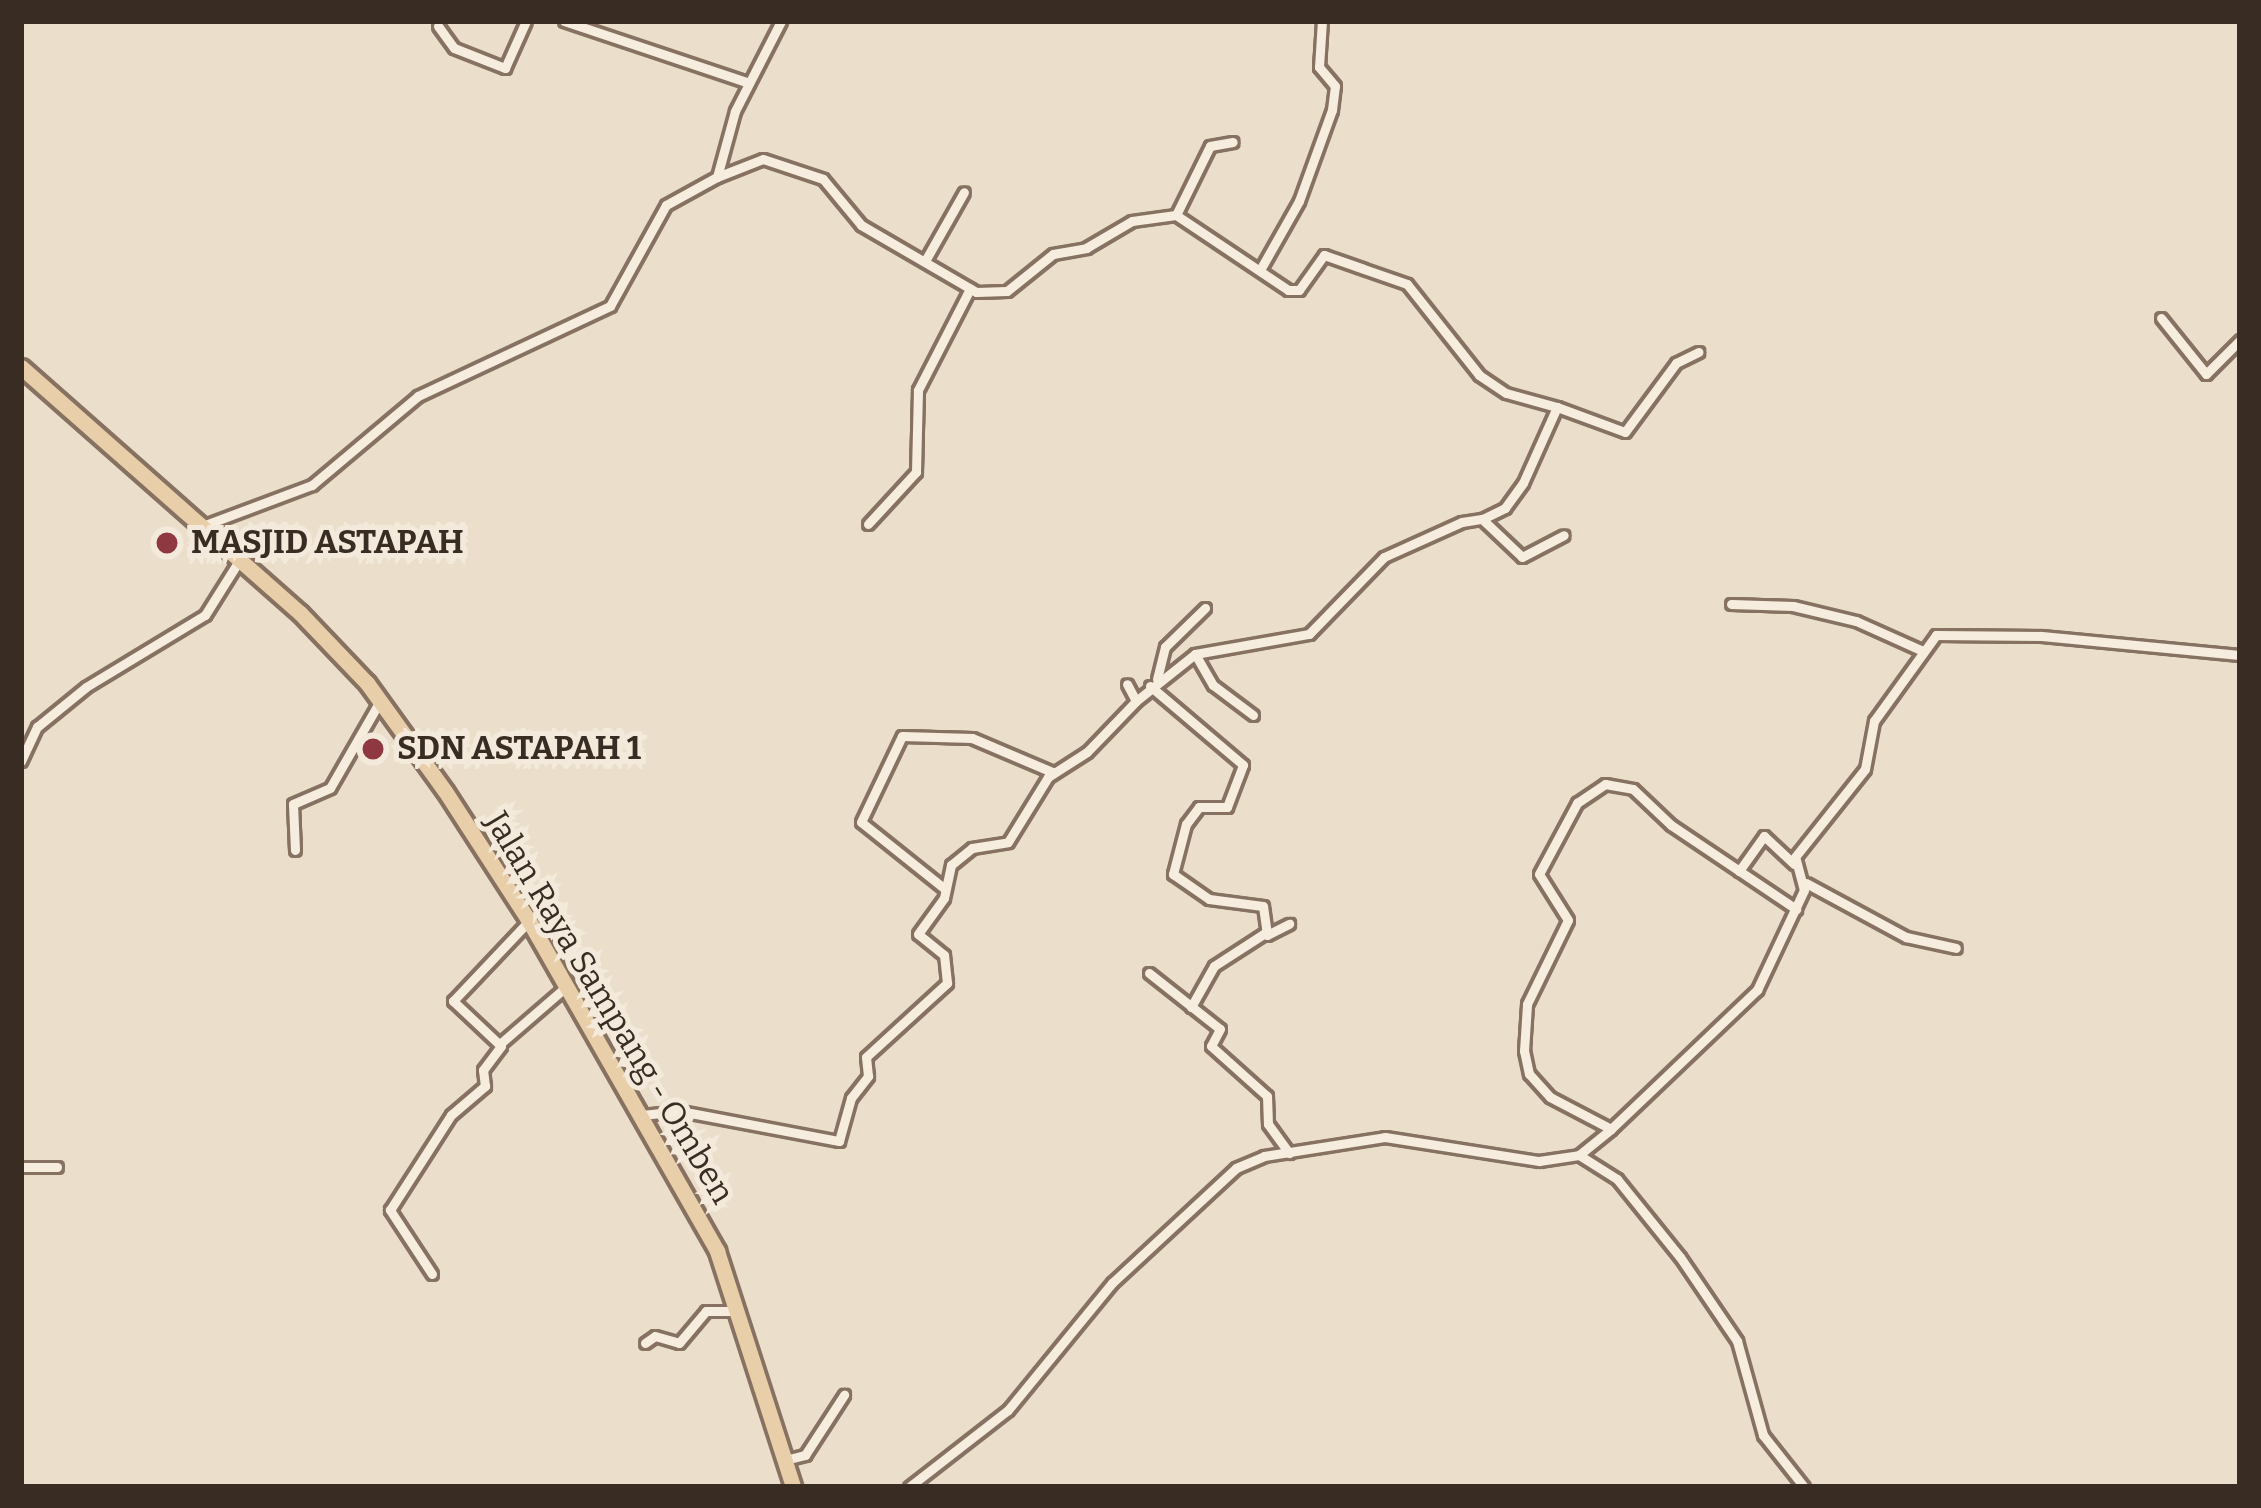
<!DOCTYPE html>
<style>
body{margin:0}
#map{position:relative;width:2261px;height:1508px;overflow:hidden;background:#ebdfcc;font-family:Bitter,serif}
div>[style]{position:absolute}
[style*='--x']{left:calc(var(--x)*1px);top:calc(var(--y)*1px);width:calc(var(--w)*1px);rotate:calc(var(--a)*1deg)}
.roads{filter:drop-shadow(3px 0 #877262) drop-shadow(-3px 0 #877262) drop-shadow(0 3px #877262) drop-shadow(0 -3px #877262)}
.minor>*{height:9px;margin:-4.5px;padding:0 4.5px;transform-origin:4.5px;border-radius:4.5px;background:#f6eddf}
.primary>*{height:15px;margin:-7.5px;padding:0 7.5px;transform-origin:7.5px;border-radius:7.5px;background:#e9cfa9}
.dots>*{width:33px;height:33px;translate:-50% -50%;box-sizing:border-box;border:6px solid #f3eadb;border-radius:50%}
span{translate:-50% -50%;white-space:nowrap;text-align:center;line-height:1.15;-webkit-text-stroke:10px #f3eadb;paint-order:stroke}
.poi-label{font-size:33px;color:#392c23;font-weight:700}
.left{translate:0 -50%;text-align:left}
.street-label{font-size:33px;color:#392c23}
.frame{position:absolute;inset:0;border:24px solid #392c23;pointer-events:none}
</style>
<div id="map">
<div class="roads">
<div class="minor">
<div style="--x:564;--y:21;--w:195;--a:18.5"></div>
<div style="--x:438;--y:26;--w:27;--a:54"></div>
<div style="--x:454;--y:48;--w:55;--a:21.4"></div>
<div style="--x:505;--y:68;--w:51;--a:-65.9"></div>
<div style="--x:717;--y:177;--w:49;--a:-21.4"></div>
<div style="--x:763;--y:159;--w:63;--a:18.4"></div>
<div style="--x:823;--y:179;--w:60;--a:50.4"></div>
<div style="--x:861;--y:225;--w:133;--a:30.2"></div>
<div style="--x:976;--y:292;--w:31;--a:-2"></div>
<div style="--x:1007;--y:291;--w:59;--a:-38.8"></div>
<div style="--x:1053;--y:254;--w:34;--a:-10"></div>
<div style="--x:1086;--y:248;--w:53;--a:-30.4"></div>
<div style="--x:1132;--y:221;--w:44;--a:-7.8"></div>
<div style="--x:1176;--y:215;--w:135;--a:33.8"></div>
<div style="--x:1288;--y:290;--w:11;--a:0"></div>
<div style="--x:1299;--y:290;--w:43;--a:-54.5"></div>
<div style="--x:1324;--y:255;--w:88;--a:19.3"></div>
<div style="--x:1407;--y:284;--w:116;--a:51.6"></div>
<div style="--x:1479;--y:375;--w:32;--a:34"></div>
<div style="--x:1506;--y:393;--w:53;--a:15.4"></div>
<div style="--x:1557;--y:407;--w:83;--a:114.1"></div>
<div style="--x:1523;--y:483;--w:31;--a:126"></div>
<div style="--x:1505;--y:508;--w:25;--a:154"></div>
<div style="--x:1176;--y:215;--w:77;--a:-63.8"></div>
<div style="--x:1210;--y:146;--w:23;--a:-10"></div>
<div style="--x:925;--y:261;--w:79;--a:-60.5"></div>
<div style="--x:1260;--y:270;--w:79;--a:-60.5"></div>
<div style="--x:1299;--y:201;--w:97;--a:-70.1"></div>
<div style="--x:1332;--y:110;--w:24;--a:-83"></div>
<div style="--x:1335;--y:86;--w:25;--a:-130"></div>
<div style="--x:1319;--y:67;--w:46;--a:-86.3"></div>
<div style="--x:2161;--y:318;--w:72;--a:51.2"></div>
<div style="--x:2206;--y:374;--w:48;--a:-45"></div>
<div style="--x:1557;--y:407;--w:72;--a:20.2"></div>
<div style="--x:1625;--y:432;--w:86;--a:-53.5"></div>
<div style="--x:1676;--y:363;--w:25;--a:-26"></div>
<div style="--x:208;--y:524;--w:111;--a:-20.6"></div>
<div style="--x:312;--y:485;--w:138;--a:-40"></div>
<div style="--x:418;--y:396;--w:212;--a:-25.1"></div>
<div style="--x:610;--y:306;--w:115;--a:-61"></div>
<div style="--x:666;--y:205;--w:58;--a:-28.8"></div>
<div style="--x:717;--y:177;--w:68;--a:-74.7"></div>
<div style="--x:735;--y:111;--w:101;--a:-62.9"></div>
<div style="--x:868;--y:524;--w:71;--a:-47.3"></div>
<div style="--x:916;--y:472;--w:82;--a:-88.6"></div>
<div style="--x:918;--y:390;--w:114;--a:-62.8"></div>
<div style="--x:1731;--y:604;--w:62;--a:1.8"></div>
<div style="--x:1793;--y:606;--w:65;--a:13.4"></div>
<div style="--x:1856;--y:621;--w:73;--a:24.1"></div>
<div style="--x:1195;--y:654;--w:36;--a:60"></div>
<div style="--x:1213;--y:685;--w:50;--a:36.9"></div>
<div style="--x:1157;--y:679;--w:33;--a:-76"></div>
<div style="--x:1165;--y:647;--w:56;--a:-44.3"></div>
<div style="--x:1150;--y:686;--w:122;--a:40.3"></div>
<div style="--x:1243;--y:765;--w:45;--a:110.9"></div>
<div style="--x:1227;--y:807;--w:28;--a:180"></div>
<div style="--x:1199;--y:807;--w:21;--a:127"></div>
<div style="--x:1186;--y:824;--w:52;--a:104.6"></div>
<div style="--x:1173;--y:874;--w:44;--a:34.8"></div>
<div style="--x:1209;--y:899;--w:54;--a:7.4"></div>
<div style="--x:1263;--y:906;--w:29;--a:82"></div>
<div style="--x:1267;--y:935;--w:25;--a:-27"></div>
<div style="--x:1136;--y:701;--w:75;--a:-38.5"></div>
<div style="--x:1195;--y:654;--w:116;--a:-10"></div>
<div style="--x:1309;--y:634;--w:107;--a:-45.8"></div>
<div style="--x:1384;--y:557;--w:85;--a:-24.2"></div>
<div style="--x:1462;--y:522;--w:20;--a:-9"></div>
<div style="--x:1482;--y:519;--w:55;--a:43.5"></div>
<div style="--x:1522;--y:557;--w:47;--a:-27.6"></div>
<div style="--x:21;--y:761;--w:38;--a:-65"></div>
<div style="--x:37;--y:727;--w:63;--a:-39.2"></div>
<div style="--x:86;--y:687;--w:139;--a:-31.2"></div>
<div style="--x:205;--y:615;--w:70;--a:-57.9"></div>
<div style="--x:295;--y:850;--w:46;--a:-92.5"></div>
<div style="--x:293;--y:804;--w:40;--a:-23.4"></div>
<div style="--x:330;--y:788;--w:100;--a:-60.1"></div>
<div style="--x:1739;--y:871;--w:43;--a:-54.5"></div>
<div style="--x:1764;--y:836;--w:41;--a:43"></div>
<div style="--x:1806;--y:883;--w:114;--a:28.4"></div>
<div style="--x:1906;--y:937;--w:51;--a:12.4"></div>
<div style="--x:945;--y:889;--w:107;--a:-141.4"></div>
<div style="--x:861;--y:822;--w:95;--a:-64.5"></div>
<div style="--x:902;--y:736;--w:70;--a:1.6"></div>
<div style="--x:972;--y:738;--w:87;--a:23"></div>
<div style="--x:1149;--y:973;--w:90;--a:38.3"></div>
<div style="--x:1220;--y:1029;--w:19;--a:118"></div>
<div style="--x:1211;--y:1046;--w:75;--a:41.8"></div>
<div style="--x:1267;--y:1096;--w:28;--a:88"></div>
<div style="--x:1268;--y:1124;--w:36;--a:54"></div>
<div style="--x:1191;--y:1007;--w:47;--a:-60.7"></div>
<div style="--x:1214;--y:966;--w:61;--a:-32.9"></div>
<div style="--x:501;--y:1043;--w:87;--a:-40.8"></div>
<div style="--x:642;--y:1115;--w:38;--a:-6"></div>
<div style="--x:680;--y:1111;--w:162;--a:10.7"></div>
<div style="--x:839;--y:1141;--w:45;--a:-74.4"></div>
<div style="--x:851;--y:1098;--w:28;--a:-52"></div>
<div style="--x:868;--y:1076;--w:19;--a:-96"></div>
<div style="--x:866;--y:1057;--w:110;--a:-42.4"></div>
<div style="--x:947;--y:983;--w:28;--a:-96"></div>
<div style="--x:944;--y:955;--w:33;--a:-141"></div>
<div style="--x:918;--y:934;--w:44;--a:-54.2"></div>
<div style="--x:944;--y:898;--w:34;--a:-78"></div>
<div style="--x:951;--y:865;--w:27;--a:-39"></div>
<div style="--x:972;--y:848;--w:36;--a:-9"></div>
<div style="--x:1008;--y:842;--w:76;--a:-58.4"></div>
<div style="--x:1048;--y:777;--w:46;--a:-32.7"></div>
<div style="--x:1087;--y:752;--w:71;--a:-46.1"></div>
<div style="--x:1136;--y:701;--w:19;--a:-118"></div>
<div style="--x:1611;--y:1129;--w:69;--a:-152.3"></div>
<div style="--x:1550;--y:1097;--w:31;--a:-132"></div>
<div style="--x:1529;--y:1074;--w:24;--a:-102"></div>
<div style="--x:1524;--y:1051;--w:47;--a:-86.3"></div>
<div style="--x:1527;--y:1004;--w:93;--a:-64"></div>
<div style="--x:1568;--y:920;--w:54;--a:-122.2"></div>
<div style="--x:1539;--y:874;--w:81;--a:-61.8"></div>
<div style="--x:1577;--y:803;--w:34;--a:-34"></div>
<div style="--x:1605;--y:784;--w:28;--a:10"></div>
<div style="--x:1633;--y:789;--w:52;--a:43.5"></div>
<div style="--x:1671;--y:825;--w:151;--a:33.9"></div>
<div style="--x:1579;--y:1155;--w:45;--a:32.3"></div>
<div style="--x:1617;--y:1179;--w:100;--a:51.1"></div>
<div style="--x:1680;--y:1257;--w:102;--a:55.8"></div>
<div style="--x:1737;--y:1341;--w:98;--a:74.5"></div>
<div style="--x:1763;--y:1435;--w:66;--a:51.7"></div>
<div style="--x:21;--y:1167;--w:36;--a:0"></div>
<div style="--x:432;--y:1274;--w:77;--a:-123.3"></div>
<div style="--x:390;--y:1210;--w:113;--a:-57.3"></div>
<div style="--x:451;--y:1115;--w:45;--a:-40.5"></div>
<div style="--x:485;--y:1086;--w:16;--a:-97"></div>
<div style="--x:483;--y:1070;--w:30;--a:-53"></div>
<div style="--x:501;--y:1046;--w:66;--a:-136.8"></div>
<div style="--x:453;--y:1001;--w:110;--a:-46.5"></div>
<div style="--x:645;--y:1343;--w:12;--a:-35"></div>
<div style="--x:655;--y:1336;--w:25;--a:16"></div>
<div style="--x:679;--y:1343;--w:42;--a:-49.8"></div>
<div style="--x:706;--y:1311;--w:30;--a:0"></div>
<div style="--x:785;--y:1460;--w:21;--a:-14"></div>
<div style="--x:805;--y:1455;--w:72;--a:-57"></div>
<div style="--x:909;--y:1487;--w:125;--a:-37.9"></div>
<div style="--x:1008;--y:1410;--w:164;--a:-50.7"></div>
<div style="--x:1112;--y:1283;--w:169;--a:-42.8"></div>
<div style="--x:1236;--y:1168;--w:30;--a:-23"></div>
<div style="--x:1264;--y:1156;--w:122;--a:-8.9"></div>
<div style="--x:1385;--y:1137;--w:156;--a:8.9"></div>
<div style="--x:1539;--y:1161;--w:40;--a:-8.5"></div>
<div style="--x:1579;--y:1155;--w:41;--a:-39.1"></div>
<div style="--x:1611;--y:1129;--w:202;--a:-43.6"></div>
<div style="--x:1757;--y:990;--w:110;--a:-64.8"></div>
<div style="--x:1804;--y:890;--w:34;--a:-105"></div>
<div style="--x:1795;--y:857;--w:112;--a:-51.5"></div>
<div style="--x:1865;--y:769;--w:49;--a:-79.4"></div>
<div style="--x:1874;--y:721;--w:106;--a:-54.2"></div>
<div style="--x:1936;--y:635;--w:105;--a:0.5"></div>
<div style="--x:2041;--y:636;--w:200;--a:5.5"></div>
</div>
<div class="primary">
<div style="--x:21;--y:367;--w:372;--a:41.4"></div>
<div style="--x:300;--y:613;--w:97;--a:46.3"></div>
<div style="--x:367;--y:683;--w:133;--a:54.2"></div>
<div style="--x:445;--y:791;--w:155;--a:57.1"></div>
<div style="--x:529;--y:921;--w:380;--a:60.3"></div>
<div style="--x:717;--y:1251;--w:248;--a:72.1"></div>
</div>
</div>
<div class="dots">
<div style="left:167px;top:543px;background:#903841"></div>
<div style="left:373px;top:749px;background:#903841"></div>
</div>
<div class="poi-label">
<span class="left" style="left:191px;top:543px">MASJID ASTAPAH</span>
<span class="left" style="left:397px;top:749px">SDN ASTAPAH 1</span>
</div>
<div class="street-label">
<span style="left:609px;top:1008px;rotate:59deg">Jalan Raya Sampang - Omben</span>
</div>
<div class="frame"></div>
</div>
